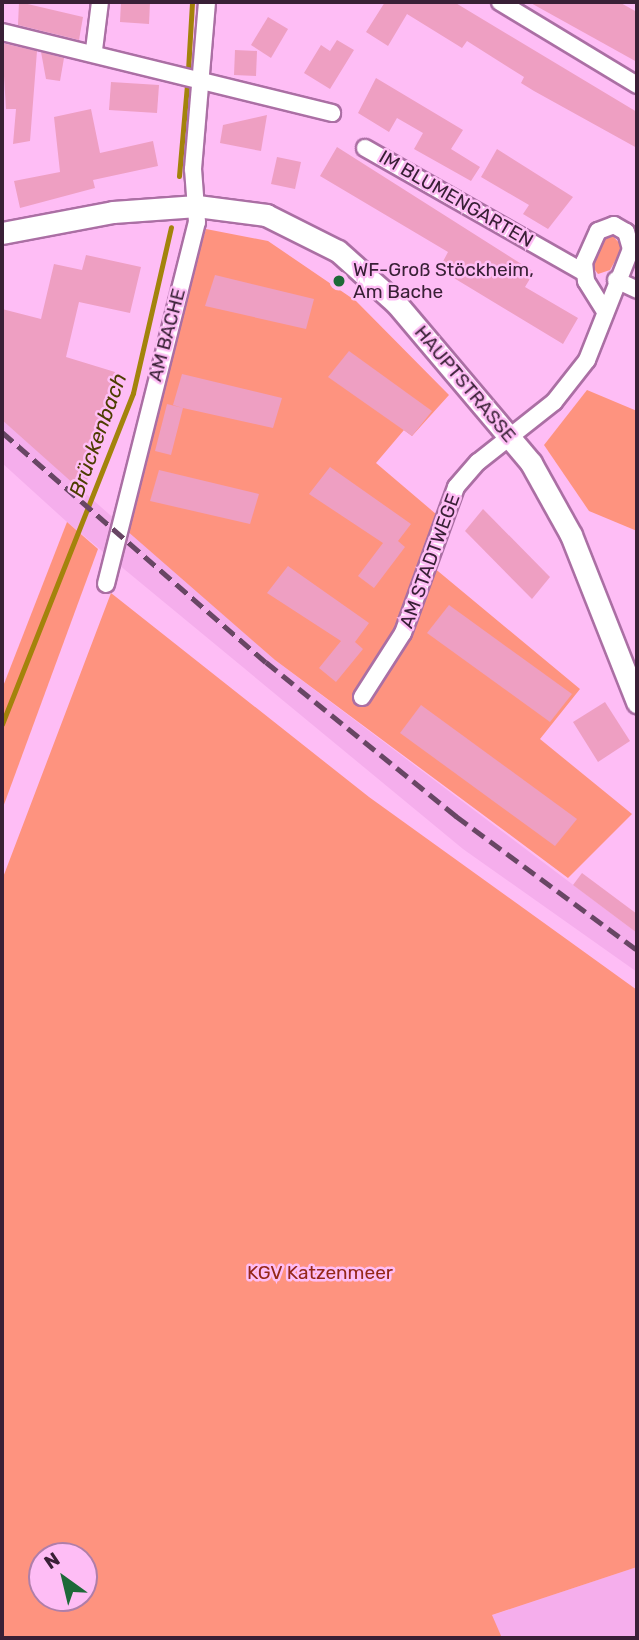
<!DOCTYPE html>
<meta charset="utf-8">
<style>
body{margin:0}
#map{position:relative;width:639px;height:1640px;overflow:hidden;background:#febdf5;font-family:Rubik,sans-serif}
div>[style]{position:absolute}
[style*='--x']{left:calc(var(--x)*1px);top:calc(var(--y)*1px);width:calc(var(--w)*1px);rotate:calc(var(--a)*1deg)}
.built>*{inset:0;background:#f5aeec}
.green>*{inset:0;background:#fe937f}
.stream>*{height:5px;margin:-2.5px;padding:0 2.5px;transform-origin:2.5px;border-radius:2.5px;background:#a3830b}
.building>*{inset:0;background:#ee9fc2}
.roads{filter:drop-shadow(2px 0 #ab6fa4) drop-shadow(-2px 0 #ab6fa4) drop-shadow(0 2px #ab6fa4) drop-shadow(0 -2px #ab6fa4)}
.street>*{height:16px;margin:-8px;padding:0 8px;transform-origin:8px;border-radius:8px;background:#fff}
.secondary>*{height:21px;margin:-10.5px;padding:0 10.5px;transform-origin:10.5px;border-radius:10.5px;background:#fff}
.rail>*{height:5px;margin-top:-2.5px;transform-origin:0;background:repeating-linear-gradient(90deg,#684664 0 14px,transparent 0 21px)}
.dots>*{width:19px;height:19px;translate:-50% -50%;box-sizing:border-box;border:4px solid #febdf5;border-radius:50%}
span{translate:-50% -50%;white-space:nowrap;text-align:center;line-height:1.15;-webkit-text-stroke:5px #febdf5;paint-order:stroke}
.street-label{font-size:19px;color:#392036}
.poi-label{font-size:19px;color:#392036}
.left{translate:0 -50%;text-align:left}
.park-label{font-size:19px;color:#952718}
.water-label{font-size:21px;color:#4d3d01;font-style:italic}
.frame{position:absolute;inset:0;border:4px solid #392036;pointer-events:none}
.north{position:absolute;left:28px;top:1542px;width:70px;height:70px;box-sizing:border-box;background:#febdf5;border:2px solid #af7ea9;border-radius:50%;rotate:326deg;font-size:19px;font-weight:700;line-height:28px;text-align:center;color:#392036}
.north::after{content:'';display:block;margin:auto;width:24px;height:32px;background:#1d6938;clip-path:polygon(50% 0,100% 100%,50% 72%,0 100%)}
</style>
<div id="map">
<div class="built">
<div style="clip-path:polygon(2px 420px,275px 660px,637px 933px,637px 972px,463px 849px,67px 522px,2px 463px)"></div>
<div style="clip-path:polygon(637px 1567px,637px 1638px,423px 1638px)"></div>
</div>
<div class="green">
<div style="clip-path:polygon(206px 229px,268px 241px,356px 301px,449px 395px,412px 436px,404px 430px,376px 463px,443px 520px,427px 562px,580px 689px,540px 739px,632px 814px,568px 878px,275px 660px,118px 523px)"></div>
<div style="clip-path:polygon(610px 233px,623px 247px,610px 270px,598px 274px,589px 262px)"></div>
<div style="clip-path:polygon(587px 390px,637px 411px,637px 531px,589px 511px,544px 445px)"></div>
<div style="clip-path:polygon(67px 522px,98px 549px,2px 810px,2px 689px)"></div>
<div style="clip-path:polygon(evenodd,111px 593px,369px 797px,637px 990px,637px 1567px,492px 1615px,502px 1638px,2px 1638px,2px 880px,111px 593px,84px 1556px,84px 1598px,42px 1598px,42px 1556px,84px 1556px)"></div>
</div>
<div class="stream">
<div style="--x:188;--y:70;--w:68;--a:-86.6"></div>
<div style="--x:179;--y:176;--w:92;--a:-85"></div>
<div style="--x:2;--y:724;--w:356;--a:-68.4"></div>
<div style="--x:133;--y:393;--w:170;--a:-77.1"></div>
</div>
<div class="building">
<div style="clip-path:polygon(19px 2px,83px 17px,79px 40px,18px 25px)"></div>
<div style="clip-path:polygon(121px 2px,150px 2px,149px 24px,120px 22px)"></div>
<div style="clip-path:polygon(385px 2px,454px 2px,637px 112px,637px 148px,534px 91px,521px 83px,524px 77px,467px 41px,462px 48px,407px 14px,388px 46px,366px 32px)"></div>
<div style="clip-path:polygon(529px 2px,619px 2px,637px 12px,637px 62px)"></div>
<div style="clip-path:polygon(268px 17px,288px 29px,271px 58px,251px 45px)"></div>
<div style="clip-path:polygon(337px 40px,354px 50px,330px 89px,304px 73px,321px 45px,330px 51px)"></div>
<div style="clip-path:polygon(2px 43px,37px 51px,30px 141px,13px 144px,16px 109px,6px 109px)"></div>
<div style="clip-path:polygon(235px 50px,257px 51px,256px 76px,234px 75px)"></div>
<div style="clip-path:polygon(41px 52px,64px 58px,60px 81px,46px 79px)"></div>
<div style="clip-path:polygon(376px 78px,463px 130px,451px 149px,480px 167px,471px 181px,414px 149px,423px 133px,397px 118px,389px 132px,358px 113px)"></div>
<div style="clip-path:polygon(111px 82px,159px 85px,157px 113px,109px 110px)"></div>
<div style="clip-path:polygon(91px 109px,100px 153px,153px 141px,158px 166px,93px 180px,95px 188px,20px 208px,14px 181px,60px 172px,54px 117px)"></div>
<div style="clip-path:polygon(267px 115px,261px 151px,220px 143px,223px 125px)"></div>
<div style="clip-path:polygon(337px 147px,534px 272px,525px 287px,578px 318px,563px 344px,439px 269px,448px 252px,320px 176px)"></div>
<div style="clip-path:polygon(497px 149px,573px 197px,548px 229px,523px 214px,529px 205px,481px 177px)"></div>
<div style="clip-path:polygon(277px 157px,301px 162px,295px 189px,271px 184px)"></div>
<div style="clip-path:polygon(86px 255px,141px 267px,130px 313px,79px 302px,66px 357px,115px 372px,84px 493px,2px 420px,2px 309px,41px 319px,54px 264px,82px 270px)"></div>
<div style="clip-path:polygon(215px 275px,314px 299px,306px 329px,205px 306px)"></div>
<div style="clip-path:polygon(349px 351px,432px 411px,412px 436px,328px 377px)"></div>
<div style="clip-path:polygon(182px 374px,282px 398px,273px 428px,183px 408px,171px 455px,155px 451px,167px 404px,183px 408px,173px 405px)"></div>
<div style="clip-path:polygon(330px 467px,411px 524px,398px 541px,405px 547px,374px 588px,358px 576px,383px 543px,309px 494px)"></div>
<div style="clip-path:polygon(159px 470px,259px 494px,250px 524px,150px 501px)"></div>
<div style="clip-path:polygon(483px 509px,550px 577px,532px 599px,465px 531px)"></div>
<div style="clip-path:polygon(288px 566px,369px 623px,355px 642px,363px 649px,336px 682px,319px 668px,341px 641px,267px 593px)"></div>
<div style="clip-path:polygon(449px 605px,572px 694px,550px 722px,427px 633px)"></div>
<div style="clip-path:polygon(605px 702px,630px 741px,598px 762px,573px 722px)"></div>
<div style="clip-path:polygon(421px 705px,577px 819px,555px 846px,400px 733px)"></div>
<div style="clip-path:polygon(582px 873px,637px 914px,637px 933px,573px 885px)"></div>
</div>
<div class="roads">
<div class="street">
<div style="--x:500;--y:2;--w:160;--a:31.2"></div>
<div style="--x:2;--y:32;--w:340;--a:13.8"></div>
<div style="--x:94;--y:50;--w:48;--a:-82.9"></div>
<div style="--x:365;--y:148;--w:251;--a:29.6"></div>
<div style="--x:616;--y:280;--w:23;--a:25"></div>
<div style="--x:106;--y:584;--w:373;--a:-75.9"></div>
<div style="--x:197;--y:222;--w:53;--a:-94.3"></div>
<div style="--x:193;--y:169;--w:168;--a:-85.2"></div>
<div style="--x:362;--y:697;--w:76;--a:-57.4"></div>
<div style="--x:403;--y:633;--w:155;--a:-70"></div>
<div style="--x:456;--y:487;--w:33;--a:-49"></div>
<div style="--x:478;--y:462;--w:97;--a:-38.3"></div>
<div style="--x:554;--y:402;--w:53;--a:-51.8"></div>
<div style="--x:587;--y:360;--w:119;--a:-68.4"></div>
<div style="--x:631;--y:249;--w:18;--a:-106"></div>
<div style="--x:626;--y:232;--w:14;--a:-150"></div>
<div style="--x:614;--y:225;--w:17;--a:159"></div>
<div style="--x:598;--y:231;--w:34;--a:114"></div>
<div style="--x:584;--y:262;--w:19;--a:84"></div>
<div style="--x:586;--y:281;--w:36;--a:58"></div>
</div>
<div class="secondary">
<div style="--x:2;--y:233;--w:113;--a:-10.7"></div>
<div style="--x:113;--y:212;--w:84;--a:-4.1"></div>
<div style="--x:197;--y:206;--w:70;--a:7.4"></div>
<div style="--x:266;--y:215;--w:80;--a:26.6"></div>
<div style="--x:338;--y:251;--w:78;--a:41.9"></div>
<div style="--x:396;--y:303;--w:209;--a:49.8"></div>
<div style="--x:531;--y:463;--w:82;--a:60.9"></div>
<div style="--x:571;--y:535;--w:180;--a:68.4"></div>
</div>
</div>
<div class="rail">
<div style="--x:2;--y:432;--w:350;--a:41.1"></div>
<div style="--x:266;--y:662;--w:245;--a:39"></div>
<div style="--x:456;--y:816;--w:225;--a:36.5"></div>
</div>
<div class="dots">
<div style="left:339px;top:281px;background:#1d6938"></div>
</div>
<div class="street-label">
<span style="left:456px;top:199px;rotate:30deg">IM BLUMENGARTEN</span>
<span style="left:167px;top:335px;rotate:-75deg">AM BACHE</span>
<span style="left:465px;top:384px;rotate:50deg">HAUPTSTRASSE</span>
<span style="left:430px;top:561px;rotate:-70deg">AM STADTWEGE</span>
</div>
<div class="poi-label">
<span class="left" style="left:353px;top:281px">WF-Groß Stöckheim,<br>Am Bache</span>
</div>
<div class="park-label">
<span style="left:320px;top:1273px">KGV Katzenmeer</span>
</div>
<div class="water-label">
<span style="left:98px;top:435px;rotate:-70deg">Brückenbach</span>
</div>
<div class="frame"></div>
<div class="north">N</div>
</div>
